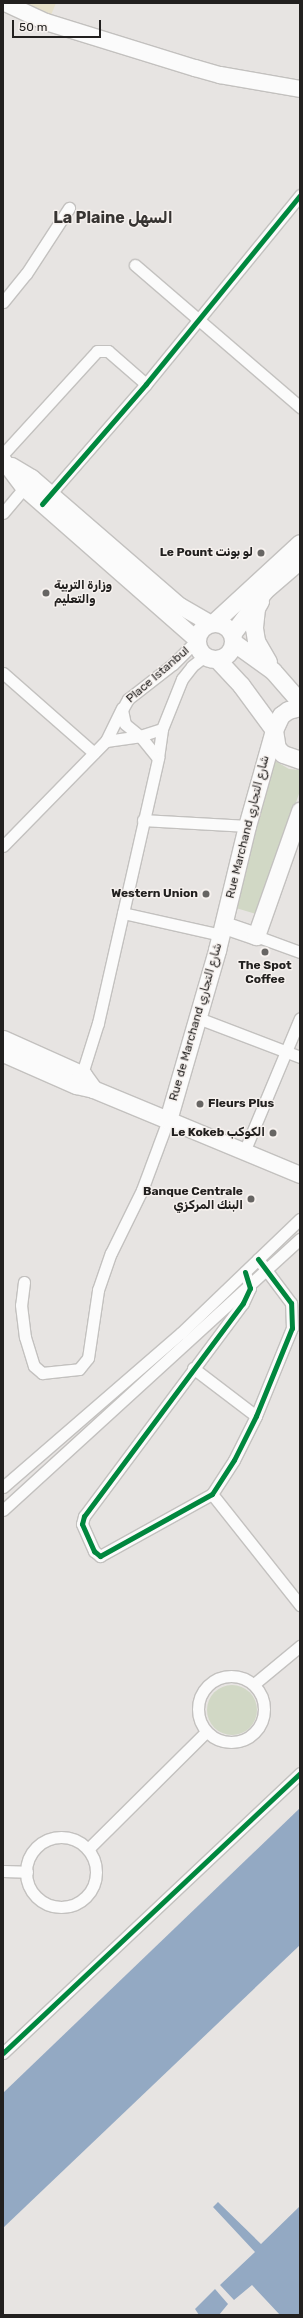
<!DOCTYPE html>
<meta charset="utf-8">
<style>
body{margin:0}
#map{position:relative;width:303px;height:2318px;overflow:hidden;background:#e7e4e2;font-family:Rubik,Cairo,sans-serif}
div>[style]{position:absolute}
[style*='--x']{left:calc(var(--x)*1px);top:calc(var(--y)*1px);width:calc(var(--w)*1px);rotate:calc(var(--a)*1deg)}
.green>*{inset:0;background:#d1d8c5}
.round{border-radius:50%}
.sand>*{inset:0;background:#e6e0ca}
.water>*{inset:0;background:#93a9c3}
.roads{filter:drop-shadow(1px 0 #c3c1bf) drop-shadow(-1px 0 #c3c1bf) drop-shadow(0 1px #c3c1bf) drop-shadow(0 -1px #c3c1bf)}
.minor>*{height:11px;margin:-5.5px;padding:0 5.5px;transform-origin:5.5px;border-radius:5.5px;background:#fbfbfb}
.minor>.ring{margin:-5.5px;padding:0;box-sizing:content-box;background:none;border:11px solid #fbfbfb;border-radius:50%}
.secondary>*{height:16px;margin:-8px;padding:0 8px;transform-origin:8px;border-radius:8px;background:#fbfbfb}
.primary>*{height:17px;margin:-8.5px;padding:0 8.5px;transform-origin:8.5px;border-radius:8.5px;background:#fbfbfb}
.primary>.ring{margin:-8.5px;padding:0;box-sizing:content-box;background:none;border:17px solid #fbfbfb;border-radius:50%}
.cycleway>*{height:5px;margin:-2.5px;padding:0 2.5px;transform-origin:2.5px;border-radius:2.5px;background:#00873e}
.dots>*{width:11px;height:11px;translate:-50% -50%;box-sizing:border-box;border:2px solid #f6f1ee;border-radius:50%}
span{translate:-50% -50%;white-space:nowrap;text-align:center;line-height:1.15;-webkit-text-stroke:3px #f6f1ee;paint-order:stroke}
.poi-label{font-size:12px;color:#22201f;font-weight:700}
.right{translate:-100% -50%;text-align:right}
.left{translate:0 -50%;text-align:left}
.street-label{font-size:12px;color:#22201f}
.district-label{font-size:16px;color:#373432;font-weight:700}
.frame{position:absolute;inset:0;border:4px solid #22201f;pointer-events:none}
.scale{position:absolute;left:12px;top:20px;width:89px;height:18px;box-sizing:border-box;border:2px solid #22201f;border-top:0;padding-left:5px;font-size:12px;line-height:14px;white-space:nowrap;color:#22201f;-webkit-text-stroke:3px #f6f1ee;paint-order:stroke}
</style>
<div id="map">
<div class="green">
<div style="clip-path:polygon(272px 759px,289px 769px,300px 770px,300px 791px,256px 914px,236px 908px)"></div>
<div class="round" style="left:207px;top:1685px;width:50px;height:50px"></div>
</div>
<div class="sand">
<div style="clip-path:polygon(12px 3px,56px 3px,49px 20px)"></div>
</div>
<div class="water">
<div style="clip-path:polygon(300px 1808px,300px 1945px,3px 2228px,3px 2093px)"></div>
<div style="clip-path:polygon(218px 2202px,261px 2244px,300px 2206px,300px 2315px,280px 2315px,252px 2285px,234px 2300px,220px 2285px,255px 2252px,213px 2207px)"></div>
<div style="clip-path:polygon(215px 2289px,228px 2304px,219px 2315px,199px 2315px,195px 2309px)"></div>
</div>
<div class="roads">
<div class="minor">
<div style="--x:135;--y:265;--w:218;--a:40.7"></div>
<div style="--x:3;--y:302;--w:36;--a:-51"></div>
<div style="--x:26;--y:274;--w:79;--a:-56.9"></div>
<div style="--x:3;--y:454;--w:139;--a:-47.6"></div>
<div style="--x:97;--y:351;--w:11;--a:0"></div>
<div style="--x:108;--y:351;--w:50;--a:41"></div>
<div style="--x:46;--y:499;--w:152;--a:-49"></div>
<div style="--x:146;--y:384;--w:244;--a:-50.8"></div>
<div style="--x:3;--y:513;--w:39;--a:-50"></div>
<div style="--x:197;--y:640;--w:34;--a:135"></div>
<div style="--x:173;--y:664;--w:57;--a:142.1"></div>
<div style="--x:128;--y:699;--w:13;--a:119"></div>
<div style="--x:122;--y:710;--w:14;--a:78"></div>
<div style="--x:125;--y:724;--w:19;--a:39"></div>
<div style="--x:140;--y:736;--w:23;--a:-18"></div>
<div style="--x:162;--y:729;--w:54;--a:-68.2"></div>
<div style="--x:182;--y:679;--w:16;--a:-52"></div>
<div style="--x:192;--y:666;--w:16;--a:-38"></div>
<div style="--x:3;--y:673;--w:121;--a:41.3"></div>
<div style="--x:122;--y:708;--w:37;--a:116"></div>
<div style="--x:106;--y:741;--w:34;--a:-8"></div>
<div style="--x:140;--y:736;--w:28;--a:51"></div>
<div style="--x:158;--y:758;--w:29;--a:-82"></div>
<div style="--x:143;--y:820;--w:104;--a:3.3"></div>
<div style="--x:3;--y:846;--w:147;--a:-45.6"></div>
<div style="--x:123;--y:913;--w:100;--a:12.7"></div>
<div style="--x:256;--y:936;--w:47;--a:20"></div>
<div style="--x:198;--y:1018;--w:109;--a:20.9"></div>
<div style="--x:80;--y:1080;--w:60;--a:-72.5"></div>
<div style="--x:98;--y:1023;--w:272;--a:-77.2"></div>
<div style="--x:244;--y:1152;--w:145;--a:-67.3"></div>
<div style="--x:245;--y:1272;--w:17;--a:73"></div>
<div style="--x:250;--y:1288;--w:17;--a:115"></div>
<div style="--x:243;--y:1303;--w:266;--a:126.7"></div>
<div style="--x:84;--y:1516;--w:8;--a:104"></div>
<div style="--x:82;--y:1524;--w:30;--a:66"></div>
<div style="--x:94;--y:1551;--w:8;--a:40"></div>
<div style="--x:100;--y:1556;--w:128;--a:-29"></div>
<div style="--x:212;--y:1494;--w:40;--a:-57.1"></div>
<div style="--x:234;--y:1460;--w:49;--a:-63.4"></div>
<div style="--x:256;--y:1416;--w:95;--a:-67.8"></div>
<div style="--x:292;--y:1328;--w:25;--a:-92"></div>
<div style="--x:291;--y:1303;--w:55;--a:-126.9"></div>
<div style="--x:24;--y:1282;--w:23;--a:97"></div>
<div style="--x:21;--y:1305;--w:32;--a:83"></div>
<div style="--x:25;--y:1337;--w:30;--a:73"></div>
<div style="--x:34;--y:1366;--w:11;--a:41"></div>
<div style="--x:42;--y:1373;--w:37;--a:-6"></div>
<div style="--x:79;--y:1369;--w:14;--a:-51"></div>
<div style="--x:88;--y:1358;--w:69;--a:-81.6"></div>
<div style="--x:98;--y:1290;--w:39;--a:-71"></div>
<div style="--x:111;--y:1253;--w:70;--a:-63.8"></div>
<div style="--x:142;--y:1190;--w:75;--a:-69.6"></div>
<div style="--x:193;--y:1368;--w:79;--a:37.3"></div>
<div style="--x:3;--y:1487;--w:235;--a:-40.9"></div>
<div style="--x:181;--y:1333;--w:165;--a:-43.8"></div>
<div style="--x:212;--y:1494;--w:142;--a:51.6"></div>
<div style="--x:3;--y:1510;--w:402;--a:-42.4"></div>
<div class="ring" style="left:198px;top:1676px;width:55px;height:55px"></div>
<div style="--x:254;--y:1684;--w:60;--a:-39.6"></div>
<div class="ring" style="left:26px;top:1837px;width:59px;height:59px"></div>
<div style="--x:88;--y:1849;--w:166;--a:-44.8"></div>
<div style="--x:3;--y:1871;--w:24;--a:2"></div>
<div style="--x:3;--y:2053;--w:408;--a:-43.3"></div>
</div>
<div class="secondary">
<div style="--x:5;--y:3;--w:45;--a:24.9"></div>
<div style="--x:46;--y:22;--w:156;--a:17.2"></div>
<div style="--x:195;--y:68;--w:26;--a:16"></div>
<div style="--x:220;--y:75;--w:81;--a:9.9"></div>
<div style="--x:3;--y:460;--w:35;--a:53"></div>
<div style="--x:24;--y:488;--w:230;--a:41.3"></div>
<div style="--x:12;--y:466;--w:23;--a:31"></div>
<div style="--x:32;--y:478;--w:196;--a:40.9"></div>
<div style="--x:180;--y:606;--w:34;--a:30"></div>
<div style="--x:168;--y:1120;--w:143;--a:22.6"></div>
</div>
<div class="primary">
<div style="--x:260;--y:601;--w:8;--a:120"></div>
<div style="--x:256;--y:608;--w:20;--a:96"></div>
<div style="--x:254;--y:628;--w:13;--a:81"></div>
<div style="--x:256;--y:641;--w:24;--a:60"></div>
<div style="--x:213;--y:623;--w:118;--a:-42.6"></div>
<div class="ring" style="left:197px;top:623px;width:19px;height:19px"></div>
<div style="--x:232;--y:634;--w:55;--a:-53.1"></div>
<div style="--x:265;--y:590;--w:46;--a:-40.6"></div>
<div style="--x:233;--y:642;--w:49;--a:35.9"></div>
<div style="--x:273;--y:671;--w:41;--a:48.9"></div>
<div style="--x:300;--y:707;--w:12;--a:166"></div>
<div style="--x:288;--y:710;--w:9;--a:144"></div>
<div style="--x:281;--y:715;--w:17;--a:115"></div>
<div style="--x:274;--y:730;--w:18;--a:81"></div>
<div style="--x:277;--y:748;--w:8;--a:45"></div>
<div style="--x:283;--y:754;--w:18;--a:19"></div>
<div style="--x:224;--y:925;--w:34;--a:19"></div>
<div style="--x:256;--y:936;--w:133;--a:-70.6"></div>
<div style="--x:3;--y:1039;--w:88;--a:24.2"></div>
<div style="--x:83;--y:1075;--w:17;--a:54"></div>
<div style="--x:3;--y:1053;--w:80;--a:23.7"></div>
<div style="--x:76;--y:1085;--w:17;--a:13"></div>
<div style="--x:93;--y:1089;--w:81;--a:22.5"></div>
<div style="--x:168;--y:1120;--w:177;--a:-73.9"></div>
<div style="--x:217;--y:950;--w:128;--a:-76.4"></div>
<div style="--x:247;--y:826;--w:100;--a:-74.3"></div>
<div style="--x:274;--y:730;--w:56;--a:-126.3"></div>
<div style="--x:241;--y:685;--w:35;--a:-133"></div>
</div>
</div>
<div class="cycleway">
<div style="--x:42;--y:504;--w:159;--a:-49.1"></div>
<div style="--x:146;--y:384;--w:244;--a:-50.8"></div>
<div style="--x:245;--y:1272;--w:17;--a:73"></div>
<div style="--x:250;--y:1288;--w:17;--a:115"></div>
<div style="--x:243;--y:1303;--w:266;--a:126.7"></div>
<div style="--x:84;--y:1516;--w:8;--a:104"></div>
<div style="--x:82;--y:1524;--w:30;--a:66"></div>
<div style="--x:94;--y:1551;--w:8;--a:40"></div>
<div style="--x:100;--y:1556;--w:128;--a:-29"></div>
<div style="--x:212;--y:1494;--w:40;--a:-57.1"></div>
<div style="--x:234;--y:1460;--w:49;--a:-63.4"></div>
<div style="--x:256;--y:1416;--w:95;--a:-67.8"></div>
<div style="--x:292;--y:1328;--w:25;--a:-92"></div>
<div style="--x:291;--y:1303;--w:55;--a:-126.9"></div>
<div style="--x:3;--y:2053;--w:408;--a:-43.3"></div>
</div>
<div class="dots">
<div style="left:261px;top:553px;background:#676563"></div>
<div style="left:46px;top:593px;background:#676563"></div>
<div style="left:206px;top:894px;background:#676563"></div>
<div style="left:265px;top:952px;background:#676563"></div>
<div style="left:200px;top:1104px;background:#676563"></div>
<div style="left:273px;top:1133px;background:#676563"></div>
<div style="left:251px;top:1199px;background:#676563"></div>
</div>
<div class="poi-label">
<span class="right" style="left:253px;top:553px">Le Pount لو بونت</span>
<span class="left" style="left:54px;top:593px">وزارة التربية<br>والتعليم</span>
<span class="right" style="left:198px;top:894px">Western Union</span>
<span style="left:265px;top:973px">The Spot<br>Coffee</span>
<span class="left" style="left:208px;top:1104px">Fleurs Plus</span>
<span class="right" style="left:265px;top:1133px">Le Kokeb الكوكب</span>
<span class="right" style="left:243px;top:1199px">Banque Centrale<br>البنك المركزي</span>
</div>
<div class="street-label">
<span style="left:158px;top:675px;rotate:-41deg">Place Istanbul</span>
<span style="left:248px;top:827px;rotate:-76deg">Rue Marchand شارع التجاري</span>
<span style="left:196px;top:1022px;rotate:-74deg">Rue de Marchand شارع التجاري</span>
</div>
<div class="district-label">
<span style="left:113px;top:218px">La Plaine السهل</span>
</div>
<div class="frame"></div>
<div class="scale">50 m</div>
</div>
